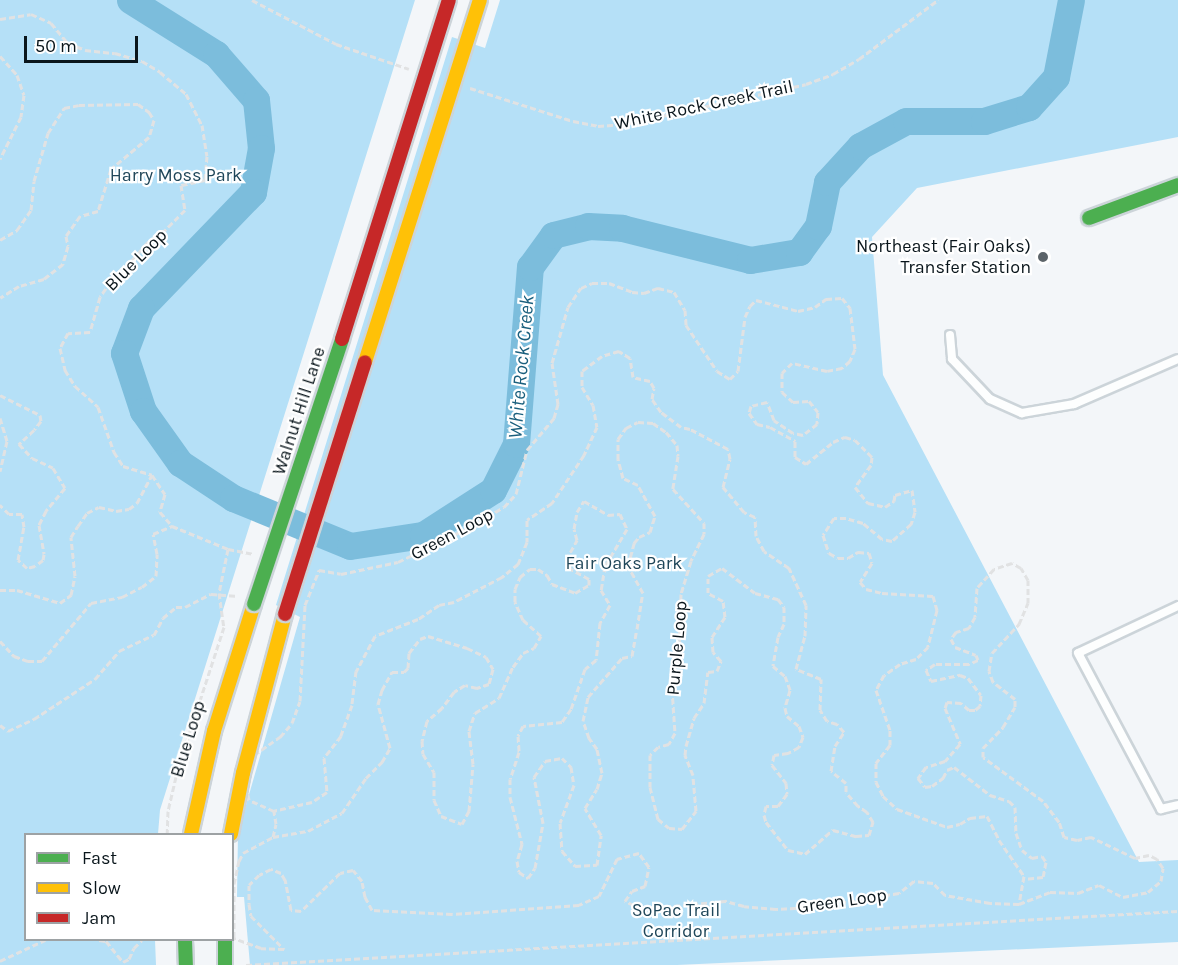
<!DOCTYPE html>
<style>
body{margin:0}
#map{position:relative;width:1178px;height:965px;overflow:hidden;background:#f3f6f9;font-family:Karla,sans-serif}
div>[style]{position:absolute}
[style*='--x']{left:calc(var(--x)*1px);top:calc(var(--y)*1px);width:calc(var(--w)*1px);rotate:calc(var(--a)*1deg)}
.green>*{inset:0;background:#b5e0f7}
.river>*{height:27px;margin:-13.5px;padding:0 13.5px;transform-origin:13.5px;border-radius:13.5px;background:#7cbddc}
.path>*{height:3px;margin-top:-1.5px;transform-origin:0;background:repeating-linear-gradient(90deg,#e1e2e3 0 6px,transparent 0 9px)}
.roads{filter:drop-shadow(2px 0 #ccd4d9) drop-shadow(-2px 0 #ccd4d9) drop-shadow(0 2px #ccd4d9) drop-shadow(0 -2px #ccd4d9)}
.lane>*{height:8px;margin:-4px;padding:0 4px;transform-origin:4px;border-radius:4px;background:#fdfefe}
.fast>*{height:14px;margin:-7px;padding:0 7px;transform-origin:7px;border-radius:7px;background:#4caf50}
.slow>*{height:14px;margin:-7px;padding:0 7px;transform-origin:7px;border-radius:7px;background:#ffc107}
.bridges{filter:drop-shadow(2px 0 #ccd4d9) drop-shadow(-2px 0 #ccd4d9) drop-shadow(0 2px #ccd4d9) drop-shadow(0 -2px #ccd4d9)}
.fast-bridge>*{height:14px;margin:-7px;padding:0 7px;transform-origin:7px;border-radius:7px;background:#4caf50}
.slow-bridge>*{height:14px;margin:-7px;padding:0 7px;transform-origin:7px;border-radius:7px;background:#ffc107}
.jam-bridge>*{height:14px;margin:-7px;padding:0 7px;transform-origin:7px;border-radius:7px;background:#c62828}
.dots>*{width:16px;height:16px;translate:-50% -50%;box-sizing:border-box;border:3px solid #fff;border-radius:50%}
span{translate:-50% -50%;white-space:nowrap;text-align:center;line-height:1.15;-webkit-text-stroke:4.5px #fff;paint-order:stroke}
.street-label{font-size:18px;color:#0a161c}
.park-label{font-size:18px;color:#1f4659}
.poi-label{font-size:18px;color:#0a161c}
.right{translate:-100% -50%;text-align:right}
.water-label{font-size:20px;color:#1a5f7d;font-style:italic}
.legend{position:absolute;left:24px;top:833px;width:210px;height:108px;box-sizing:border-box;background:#fff;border:2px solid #9da2a4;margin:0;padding:8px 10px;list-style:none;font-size:18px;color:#0a161c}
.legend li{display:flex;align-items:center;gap:12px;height:30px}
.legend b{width:30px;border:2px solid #9da2a4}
.scale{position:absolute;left:24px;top:36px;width:114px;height:27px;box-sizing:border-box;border:3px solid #0a161c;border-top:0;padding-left:8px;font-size:18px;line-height:21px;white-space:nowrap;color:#0a161c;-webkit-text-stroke:4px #fff;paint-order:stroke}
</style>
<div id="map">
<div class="green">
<div style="clip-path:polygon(0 0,415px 0,160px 810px,158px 834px,26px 834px,26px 940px,155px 940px,156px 965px,0 965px)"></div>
<div style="clip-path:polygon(500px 0,1178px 0,1178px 137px,917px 188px,872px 237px,883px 375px,1139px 862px,1178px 860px,1178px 942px,677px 965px,250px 965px,244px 897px,237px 897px,238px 833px,300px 617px,276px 605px,452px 37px,485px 48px)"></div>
</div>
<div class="river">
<div style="--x:130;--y:0;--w:102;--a:32.1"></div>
<div style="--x:216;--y:54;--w:61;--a:49"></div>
<div style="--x:256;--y:100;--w:48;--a:84.1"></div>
<div style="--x:261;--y:148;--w:45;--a:100.3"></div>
<div style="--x:253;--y:192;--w:161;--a:134"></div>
<div style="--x:141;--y:308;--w:48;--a:110.7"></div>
<div style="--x:124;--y:353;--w:61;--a:71.9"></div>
<div style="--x:143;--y:411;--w:64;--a:54.6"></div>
<div style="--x:180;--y:463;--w:64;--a:33.4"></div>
<div style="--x:233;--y:498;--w:126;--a:22.3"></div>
<div style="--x:350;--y:546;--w:74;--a:-8.6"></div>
<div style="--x:423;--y:535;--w:83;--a:-32.7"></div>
<div style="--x:493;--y:490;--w:51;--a:-63.4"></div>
<div style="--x:516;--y:444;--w:178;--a:-85.5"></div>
<div style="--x:530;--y:267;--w:39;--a:-54"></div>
<div style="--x:553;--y:235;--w:36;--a:-14"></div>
<div style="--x:588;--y:226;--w:34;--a:3"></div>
<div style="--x:622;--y:228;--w:132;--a:14"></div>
<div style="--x:750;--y:260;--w:50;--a:-9.3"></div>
<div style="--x:799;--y:252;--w:32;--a:-54"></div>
<div style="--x:818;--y:226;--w:45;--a:-78.4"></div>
<div style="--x:827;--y:182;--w:49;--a:-47.5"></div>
<div style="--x:860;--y:146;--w:52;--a:-28.5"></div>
<div style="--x:906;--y:121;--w:78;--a:0"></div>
<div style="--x:984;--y:121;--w:47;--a:-17.3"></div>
<div style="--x:1029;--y:107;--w:40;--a:-48"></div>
<div style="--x:1056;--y:77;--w:78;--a:-79"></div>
</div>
<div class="path">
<div style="--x:252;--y:0;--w:95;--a:27.6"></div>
<div style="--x:336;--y:44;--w:77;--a:18.9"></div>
<div style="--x:0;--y:19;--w:31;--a:-9"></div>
<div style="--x:31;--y:14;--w:22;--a:24"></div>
<div style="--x:51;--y:23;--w:26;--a:50"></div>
<div style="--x:68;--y:43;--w:18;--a:22"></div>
<div style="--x:85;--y:50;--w:30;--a:6"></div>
<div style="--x:115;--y:53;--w:28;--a:17"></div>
<div style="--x:142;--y:61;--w:21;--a:31"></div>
<div style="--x:160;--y:72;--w:34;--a:40"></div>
<div style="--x:186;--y:94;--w:35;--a:63"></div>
<div style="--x:202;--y:125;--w:31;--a:81"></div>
<div style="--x:207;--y:156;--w:24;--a:95"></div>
<div style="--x:205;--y:180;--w:25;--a:168"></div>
<div style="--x:181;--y:185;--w:25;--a:81"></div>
<div style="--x:185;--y:210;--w:30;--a:135"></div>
<div style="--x:164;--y:231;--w:21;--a:145"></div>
<div style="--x:147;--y:243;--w:23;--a:131"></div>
<div style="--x:132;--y:260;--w:13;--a:119"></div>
<div style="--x:126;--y:271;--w:18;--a:146"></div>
<div style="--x:111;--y:281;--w:19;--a:125"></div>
<div style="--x:100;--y:297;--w:36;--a:106"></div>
<div style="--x:90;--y:332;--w:22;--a:177"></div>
<div style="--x:68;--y:333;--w:17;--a:118"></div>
<div style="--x:60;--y:348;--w:23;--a:77"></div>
<div style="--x:65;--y:370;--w:19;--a:58"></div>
<div style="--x:75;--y:386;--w:31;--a:42"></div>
<div style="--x:98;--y:407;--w:48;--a:70.4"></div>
<div style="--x:114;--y:452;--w:17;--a:57"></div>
<div style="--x:123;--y:466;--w:30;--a:17"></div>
<div style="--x:152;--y:475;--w:23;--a:56"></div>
<div style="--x:165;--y:494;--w:19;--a:106"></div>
<div style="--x:160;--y:512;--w:18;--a:49"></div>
<div style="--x:172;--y:526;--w:61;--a:22.3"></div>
<div style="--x:228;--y:549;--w:45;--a:101.6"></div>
<div style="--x:219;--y:593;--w:34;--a:82"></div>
<div style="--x:224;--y:627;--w:148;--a:108.1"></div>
<div style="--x:178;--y:768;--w:44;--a:103.1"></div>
<div style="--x:168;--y:811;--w:23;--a:92"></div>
<div style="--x:0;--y:56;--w:25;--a:48"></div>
<div style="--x:17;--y:75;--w:21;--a:71"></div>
<div style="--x:24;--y:95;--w:22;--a:98"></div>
<div style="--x:21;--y:117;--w:47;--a:116.6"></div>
<div style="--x:470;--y:88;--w:108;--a:17.8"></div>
<div style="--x:573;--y:121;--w:25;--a:11"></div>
<div style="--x:598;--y:126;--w:28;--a:-4"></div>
<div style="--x:626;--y:124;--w:184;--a:-12.5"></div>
<div style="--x:806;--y:84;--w:29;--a:-20"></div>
<div style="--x:833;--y:74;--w:30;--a:-30"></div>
<div style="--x:859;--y:59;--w:99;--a:-36.8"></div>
<div style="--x:0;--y:240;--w:20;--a:-30"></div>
<div style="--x:17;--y:230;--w:24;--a:-55"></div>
<div style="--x:31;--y:210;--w:29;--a:-84"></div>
<div style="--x:34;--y:181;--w:50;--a:-73.7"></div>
<div style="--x:48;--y:133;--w:30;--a:-57"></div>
<div style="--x:64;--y:108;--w:15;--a:-11"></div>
<div style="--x:79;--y:105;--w:59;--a:-1"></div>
<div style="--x:138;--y:104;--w:14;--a:36"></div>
<div style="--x:149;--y:112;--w:9;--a:58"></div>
<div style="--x:154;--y:120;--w:18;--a:106"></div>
<div style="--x:149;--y:137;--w:50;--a:139.9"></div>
<div style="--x:111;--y:169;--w:44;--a:107.2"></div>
<div style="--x:98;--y:211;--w:19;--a:164"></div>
<div style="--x:80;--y:216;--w:24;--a:125"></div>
<div style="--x:66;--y:236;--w:10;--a:79"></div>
<div style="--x:68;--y:246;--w:19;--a:106"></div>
<div style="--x:63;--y:264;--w:24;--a:142"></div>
<div style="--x:44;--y:279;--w:26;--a:164"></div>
<div style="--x:19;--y:286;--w:22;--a:148"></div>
<div style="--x:592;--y:283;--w:17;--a:0"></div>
<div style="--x:609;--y:283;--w:25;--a:21"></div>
<div style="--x:632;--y:292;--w:12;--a:5"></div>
<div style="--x:644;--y:293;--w:15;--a:-20"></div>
<div style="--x:658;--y:288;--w:16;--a:14"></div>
<div style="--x:674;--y:292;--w:21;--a:59"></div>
<div style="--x:685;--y:310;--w:15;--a:86"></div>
<div style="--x:686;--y:325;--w:55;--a:56"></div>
<div style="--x:717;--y:371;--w:15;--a:32"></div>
<div style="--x:730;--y:379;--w:11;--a:-45"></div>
<div style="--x:738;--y:371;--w:54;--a:-82.6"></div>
<div style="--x:745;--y:317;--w:12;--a:-66"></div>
<div style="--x:750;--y:306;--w:8;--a:-45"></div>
<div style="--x:756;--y:300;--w:43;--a:14.7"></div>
<div style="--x:798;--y:311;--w:17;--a:-13"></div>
<div style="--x:815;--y:307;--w:14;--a:-36"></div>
<div style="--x:826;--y:299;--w:16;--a:-4"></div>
<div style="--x:842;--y:298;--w:13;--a:51"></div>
<div style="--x:850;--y:308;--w:41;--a:83"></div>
<div style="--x:855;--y:349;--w:13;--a:113"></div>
<div style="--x:850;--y:361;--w:11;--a:139"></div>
<div style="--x:842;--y:368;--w:15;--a:169"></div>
<div style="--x:827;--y:371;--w:36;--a:-167"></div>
<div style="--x:792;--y:363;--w:14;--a:135"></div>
<div style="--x:782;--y:373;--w:19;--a:90"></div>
<div style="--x:782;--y:392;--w:15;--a:42"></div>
<div style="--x:793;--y:402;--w:16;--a:-4"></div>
<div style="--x:809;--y:401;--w:14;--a:51"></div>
<div style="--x:818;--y:412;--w:12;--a:95"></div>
<div style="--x:817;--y:424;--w:18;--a:142"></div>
<div style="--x:803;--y:435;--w:10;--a:-169"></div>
<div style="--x:793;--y:433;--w:23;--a:-146"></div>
<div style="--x:774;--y:420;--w:19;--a:-111"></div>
<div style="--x:767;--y:402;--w:16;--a:166"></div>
<div style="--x:751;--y:406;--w:7;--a:106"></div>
<div style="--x:749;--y:413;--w:14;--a:54"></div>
<div style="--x:757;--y:424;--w:13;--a:13"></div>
<div style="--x:770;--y:427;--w:29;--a:29"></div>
<div style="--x:795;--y:441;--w:16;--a:90"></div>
<div style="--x:795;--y:457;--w:13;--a:32"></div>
<div style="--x:806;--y:464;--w:35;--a:-39"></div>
<div style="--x:833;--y:442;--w:13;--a:-23"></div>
<div style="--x:845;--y:437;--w:10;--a:17"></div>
<div style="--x:855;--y:440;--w:24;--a:45"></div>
<div style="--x:872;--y:457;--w:8;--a:97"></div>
<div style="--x:871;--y:465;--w:27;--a:126"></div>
<div style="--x:855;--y:487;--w:21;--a:51"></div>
<div style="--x:868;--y:503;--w:17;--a:13"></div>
<div style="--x:885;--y:507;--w:11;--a:-34"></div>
<div style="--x:894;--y:501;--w:6;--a:-81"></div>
<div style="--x:895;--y:495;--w:18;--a:-16"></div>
<div style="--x:912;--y:490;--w:22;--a:82"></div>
<div style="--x:915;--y:512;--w:13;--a:108"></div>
<div style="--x:911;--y:524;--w:25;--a:138"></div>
<div style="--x:892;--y:541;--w:10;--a:-169"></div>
<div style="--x:882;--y:539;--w:25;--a:-140"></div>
<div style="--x:863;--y:523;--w:18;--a:-164"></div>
<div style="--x:846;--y:518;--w:12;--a:180"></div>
<div style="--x:834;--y:518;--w:20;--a:123"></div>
<div style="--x:823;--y:535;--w:19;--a:72"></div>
<div style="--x:829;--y:553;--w:10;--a:29"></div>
<div style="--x:838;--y:558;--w:10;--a:0"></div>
<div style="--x:848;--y:558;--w:12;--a:-31"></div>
<div style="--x:858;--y:552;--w:11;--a:5"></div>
<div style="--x:869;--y:553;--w:10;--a:73"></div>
<div style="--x:872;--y:563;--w:22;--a:122"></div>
<div style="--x:860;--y:582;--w:9;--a:49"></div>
<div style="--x:866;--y:589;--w:16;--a:14"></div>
<div style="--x:882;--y:593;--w:51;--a:3.4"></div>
<div style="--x:933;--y:596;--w:15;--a:74"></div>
<div style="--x:937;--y:610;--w:38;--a:104"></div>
<div style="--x:928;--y:647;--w:17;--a:135"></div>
<div style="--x:916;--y:659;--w:17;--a:163"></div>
<div style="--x:900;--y:664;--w:19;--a:145"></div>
<div style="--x:884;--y:675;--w:17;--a:118"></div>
<div style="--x:876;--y:690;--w:42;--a:70.7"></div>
<div style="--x:890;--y:730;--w:15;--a:90"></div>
<div style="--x:890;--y:745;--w:23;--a:128"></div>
<div style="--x:876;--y:763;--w:19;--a:90"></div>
<div style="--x:876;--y:782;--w:16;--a:63"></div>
<div style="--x:883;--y:796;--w:19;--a:43"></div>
<div style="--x:897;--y:809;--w:53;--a:19.8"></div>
<div style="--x:947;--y:827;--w:13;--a:-13"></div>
<div style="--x:960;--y:824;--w:12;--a:-31"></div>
<div style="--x:970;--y:818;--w:17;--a:-7"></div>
<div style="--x:987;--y:816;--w:27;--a:63"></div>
<div style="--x:999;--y:840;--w:44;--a:55.2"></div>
<div style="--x:1024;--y:876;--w:28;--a:100"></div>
<div style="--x:1019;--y:904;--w:29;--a:-178"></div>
<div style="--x:990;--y:903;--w:46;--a:-169.9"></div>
<div style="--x:945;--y:895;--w:17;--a:-135"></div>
<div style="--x:933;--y:883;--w:19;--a:-174"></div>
<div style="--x:914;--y:881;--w:19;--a:141"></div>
<div style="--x:899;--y:893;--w:86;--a:170.6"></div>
<div style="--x:814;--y:907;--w:38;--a:177"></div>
<div style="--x:776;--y:909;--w:32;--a:-175"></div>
<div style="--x:744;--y:906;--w:20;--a:-165"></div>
<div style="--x:725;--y:901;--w:83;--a:174.5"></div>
<div style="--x:642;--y:909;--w:19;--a:-155"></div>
<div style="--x:625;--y:901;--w:12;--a:-55"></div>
<div style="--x:632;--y:891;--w:14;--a:-21"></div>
<div style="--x:645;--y:886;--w:19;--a:-78"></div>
<div style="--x:649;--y:867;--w:17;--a:-126"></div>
<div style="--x:639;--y:853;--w:23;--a:165"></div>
<div style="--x:617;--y:859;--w:41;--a:115.9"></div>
<div style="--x:599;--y:896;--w:22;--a:156"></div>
<div style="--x:579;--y:905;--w:127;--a:175.9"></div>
<div style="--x:452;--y:914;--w:80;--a:-177.1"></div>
<div style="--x:372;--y:910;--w:15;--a:-118"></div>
<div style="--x:365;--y:897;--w:16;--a:-101"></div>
<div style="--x:362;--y:881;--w:14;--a:-129"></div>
<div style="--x:353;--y:870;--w:13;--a:167"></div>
<div style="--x:340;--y:873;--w:54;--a:135.7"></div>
<div style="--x:301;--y:911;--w:10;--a:-174"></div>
<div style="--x:291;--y:910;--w:31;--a:-101"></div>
<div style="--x:285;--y:880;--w:8;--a:-120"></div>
<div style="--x:281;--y:873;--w:11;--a:-158"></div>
<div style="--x:271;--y:869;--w:13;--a:153"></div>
<div style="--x:259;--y:875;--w:14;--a:135"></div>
<div style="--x:249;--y:885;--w:19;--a:90"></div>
<div style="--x:249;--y:904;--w:12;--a:81"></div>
<div style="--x:251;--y:916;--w:47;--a:45"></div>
<div style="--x:284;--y:949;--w:23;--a:-178"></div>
<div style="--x:261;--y:948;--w:29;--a:-160"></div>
<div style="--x:234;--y:938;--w:54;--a:-90"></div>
<div style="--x:234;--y:884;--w:24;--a:-78"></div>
<div style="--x:239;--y:861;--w:9;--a:-63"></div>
<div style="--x:243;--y:853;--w:34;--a:-28"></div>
<div style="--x:273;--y:837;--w:13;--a:-77"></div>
<div style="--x:276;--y:824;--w:13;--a:-99"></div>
<div style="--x:274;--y:811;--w:27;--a:-156"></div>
<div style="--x:249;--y:800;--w:15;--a:-101"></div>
<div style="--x:246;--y:785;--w:18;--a:-77"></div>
<div style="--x:250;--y:767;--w:13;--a:-72"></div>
<div style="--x:254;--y:755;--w:32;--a:-35"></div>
<div style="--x:280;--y:737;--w:18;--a:-49"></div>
<div style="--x:292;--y:723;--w:23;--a:-70"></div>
<div style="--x:300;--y:701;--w:96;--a:-87"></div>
<div style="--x:305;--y:605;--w:38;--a:-68"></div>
<div style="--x:319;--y:570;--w:22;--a:10"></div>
<div style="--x:341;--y:574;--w:58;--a:-11.9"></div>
<div style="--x:398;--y:562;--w:82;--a:-25.9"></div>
<div style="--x:472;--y:526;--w:37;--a:-31"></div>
<div style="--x:504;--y:507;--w:18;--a:-47"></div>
<div style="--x:516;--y:494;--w:45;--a:-76"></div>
<div style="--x:527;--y:450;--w:42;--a:-49.8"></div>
<div style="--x:554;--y:418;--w:15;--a:-74"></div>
<div style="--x:558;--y:404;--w:41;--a:-98.3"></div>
<div style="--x:552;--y:363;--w:58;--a:-74.1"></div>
<div style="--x:568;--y:307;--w:23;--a:-56"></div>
<div style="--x:581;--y:288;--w:12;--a:-24"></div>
<div style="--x:0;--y:395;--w:45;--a:26.6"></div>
<div style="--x:40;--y:415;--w:6;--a:81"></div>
<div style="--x:41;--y:421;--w:11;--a:128"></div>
<div style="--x:34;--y:430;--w:21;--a:137"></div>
<div style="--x:19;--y:444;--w:19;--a:47"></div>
<div style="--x:32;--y:458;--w:23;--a:25"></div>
<div style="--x:53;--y:468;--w:23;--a:59"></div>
<div style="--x:65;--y:488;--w:30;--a:130"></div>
<div style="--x:46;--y:511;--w:16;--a:117"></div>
<div style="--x:39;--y:525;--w:29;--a:80"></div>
<div style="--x:44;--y:554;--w:6;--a:99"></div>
<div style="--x:43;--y:560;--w:10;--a:143"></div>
<div style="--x:35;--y:566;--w:8;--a:166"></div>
<div style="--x:27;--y:568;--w:12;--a:-138"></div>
<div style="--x:18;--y:560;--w:34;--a:-80"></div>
<div style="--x:24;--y:527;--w:13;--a:-99"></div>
<div style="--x:22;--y:514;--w:13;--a:180"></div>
<div style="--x:9;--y:514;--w:13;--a:-135"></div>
<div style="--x:0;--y:418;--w:24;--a:73"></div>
<div style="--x:7;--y:441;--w:31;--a:103"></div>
<div style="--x:228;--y:549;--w:25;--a:11"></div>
<div style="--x:0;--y:590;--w:17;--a:0"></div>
<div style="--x:17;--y:590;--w:45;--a:16.8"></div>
<div style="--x:60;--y:603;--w:14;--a:-36"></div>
<div style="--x:71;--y:595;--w:19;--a:-78"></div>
<div style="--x:75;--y:576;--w:39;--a:-96"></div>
<div style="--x:71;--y:537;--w:13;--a:-58"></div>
<div style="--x:78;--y:526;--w:16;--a:-55"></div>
<div style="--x:87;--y:513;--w:13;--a:-27"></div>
<div style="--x:99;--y:507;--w:17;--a:13"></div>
<div style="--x:116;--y:511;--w:13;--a:-9"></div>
<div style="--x:129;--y:509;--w:10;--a:-37"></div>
<div style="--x:137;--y:503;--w:32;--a:-62"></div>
<div style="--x:0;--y:641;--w:21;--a:47"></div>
<div style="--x:14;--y:656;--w:15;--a:20"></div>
<div style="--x:28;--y:661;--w:14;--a:0"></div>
<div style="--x:42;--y:661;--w:76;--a:-49.8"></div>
<div style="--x:91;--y:603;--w:32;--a:-11"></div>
<div style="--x:122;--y:597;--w:22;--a:-27"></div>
<div style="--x:142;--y:587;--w:18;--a:-38"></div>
<div style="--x:156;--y:576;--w:22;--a:-87"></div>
<div style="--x:157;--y:554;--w:20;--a:-101"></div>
<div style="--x:153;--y:534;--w:21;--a:-23"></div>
<div style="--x:0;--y:725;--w:10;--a:37"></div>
<div style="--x:8;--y:731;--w:29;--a:-25"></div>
<div style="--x:34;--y:719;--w:73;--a:-33.3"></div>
<div style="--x:95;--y:679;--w:37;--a:-49"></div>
<div style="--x:119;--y:651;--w:38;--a:-25"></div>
<div style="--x:154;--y:635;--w:19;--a:-62"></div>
<div style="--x:163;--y:618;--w:17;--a:-40"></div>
<div style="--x:176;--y:607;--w:9;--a:0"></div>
<div style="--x:185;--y:607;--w:29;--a:-27"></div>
<div style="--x:211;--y:594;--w:27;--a:4"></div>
<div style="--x:273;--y:837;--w:36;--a:-10"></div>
<div style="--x:308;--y:831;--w:38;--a:-28"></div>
<div style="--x:342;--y:813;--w:42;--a:-55.6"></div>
<div style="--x:366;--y:778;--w:23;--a:-45"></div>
<div style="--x:382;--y:762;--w:16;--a:-60"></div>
<div style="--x:390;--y:748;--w:46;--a:-105.3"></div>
<div style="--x:378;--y:704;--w:15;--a:-74"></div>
<div style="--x:382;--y:690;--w:21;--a:-61"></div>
<div style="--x:392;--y:672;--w:12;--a:0"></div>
<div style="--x:404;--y:672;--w:6;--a:-45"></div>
<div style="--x:408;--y:668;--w:15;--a:-86"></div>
<div style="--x:409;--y:653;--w:18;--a:-52"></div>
<div style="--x:420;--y:639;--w:9;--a:-21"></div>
<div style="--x:428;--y:636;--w:41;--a:17.1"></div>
<div style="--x:467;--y:648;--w:21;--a:25"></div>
<div style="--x:486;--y:657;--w:14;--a:60"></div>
<div style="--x:493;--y:669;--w:16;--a:105"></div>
<div style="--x:489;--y:684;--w:13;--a:162"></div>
<div style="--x:477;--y:688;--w:12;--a:-166"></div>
<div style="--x:465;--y:685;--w:13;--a:148"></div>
<div style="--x:454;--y:692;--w:20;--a:127"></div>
<div style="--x:442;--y:708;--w:20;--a:139"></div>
<div style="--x:427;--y:721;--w:21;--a:104"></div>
<div style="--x:422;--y:741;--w:13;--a:86"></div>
<div style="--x:423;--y:754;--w:21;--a:59"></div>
<div style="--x:434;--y:772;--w:28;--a:90"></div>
<div style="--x:434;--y:800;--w:17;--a:66"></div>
<div style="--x:441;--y:816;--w:22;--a:21"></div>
<div style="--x:462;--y:824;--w:15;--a:-62"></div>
<div style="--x:469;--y:811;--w:47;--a:-85.1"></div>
<div style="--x:473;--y:764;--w:33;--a:-97"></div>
<div style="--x:469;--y:731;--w:19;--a:-72"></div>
<div style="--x:475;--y:713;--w:28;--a:-32"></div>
<div style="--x:499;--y:698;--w:34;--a:-66"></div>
<div style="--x:513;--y:667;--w:17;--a:-54"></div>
<div style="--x:523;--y:653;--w:12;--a:-24"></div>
<div style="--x:534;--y:648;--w:14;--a:-60"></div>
<div style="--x:541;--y:636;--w:24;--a:-138"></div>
<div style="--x:523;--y:620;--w:20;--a:-114"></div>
<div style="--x:515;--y:602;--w:13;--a:-90"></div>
<div style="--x:515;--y:589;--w:13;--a:-67"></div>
<div style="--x:520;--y:577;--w:13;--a:-39"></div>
<div style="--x:530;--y:569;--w:8;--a:0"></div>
<div style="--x:538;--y:569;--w:11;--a:34"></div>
<div style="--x:547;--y:575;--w:10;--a:61"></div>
<div style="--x:552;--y:584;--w:25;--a:21"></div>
<div style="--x:575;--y:593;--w:16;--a:-30"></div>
<div style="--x:589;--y:585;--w:6;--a:-90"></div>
<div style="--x:589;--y:579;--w:21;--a:-151"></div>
<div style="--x:571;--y:569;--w:10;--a:-119"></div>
<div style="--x:566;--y:560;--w:23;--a:-61"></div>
<div style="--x:577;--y:540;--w:11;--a:-105"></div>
<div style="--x:574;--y:529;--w:17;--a:-80"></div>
<div style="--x:577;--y:512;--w:13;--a:-58"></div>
<div style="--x:584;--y:501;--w:28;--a:30"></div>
<div style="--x:608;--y:515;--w:12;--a:-5"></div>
<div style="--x:620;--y:514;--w:17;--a:65"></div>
<div style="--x:627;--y:529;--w:43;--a:120.7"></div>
<div style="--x:605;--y:566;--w:24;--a:99"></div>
<div style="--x:601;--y:590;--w:17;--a:59"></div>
<div style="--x:610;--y:605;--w:21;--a:119"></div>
<div style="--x:600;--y:623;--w:37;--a:96"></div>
<div style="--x:596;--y:660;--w:14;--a:141"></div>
<div style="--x:585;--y:669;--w:42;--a:109.3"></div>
<div style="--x:571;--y:709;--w:16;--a:125"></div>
<div style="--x:562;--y:722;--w:39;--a:174"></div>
<div style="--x:523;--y:726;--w:11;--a:117"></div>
<div style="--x:518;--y:736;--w:16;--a:86"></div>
<div style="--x:519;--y:752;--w:28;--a:108"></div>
<div style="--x:510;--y:779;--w:18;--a:90"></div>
<div style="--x:510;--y:797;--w:49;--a:75.7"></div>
<div style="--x:522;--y:844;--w:18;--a:106"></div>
<div style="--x:517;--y:861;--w:11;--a:80"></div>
<div style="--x:519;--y:872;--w:11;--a:34"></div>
<div style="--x:528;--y:878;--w:12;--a:-55"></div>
<div style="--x:535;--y:868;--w:46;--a:-79.9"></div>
<div style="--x:543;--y:823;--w:47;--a:-101.1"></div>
<div style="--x:534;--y:777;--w:19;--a:-55"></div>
<div style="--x:545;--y:761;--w:17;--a:-10"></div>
<div style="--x:562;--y:758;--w:13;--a:45"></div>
<div style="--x:571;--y:767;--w:18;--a:81"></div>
<div style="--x:574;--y:785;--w:40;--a:110.2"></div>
<div style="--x:560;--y:823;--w:28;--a:86"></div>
<div style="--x:562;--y:851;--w:20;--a:49"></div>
<div style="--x:575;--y:866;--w:22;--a:-3"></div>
<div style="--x:597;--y:865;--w:30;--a:-82"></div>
<div style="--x:601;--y:835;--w:31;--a:-121"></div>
<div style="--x:585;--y:808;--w:22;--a:-58"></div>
<div style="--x:597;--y:789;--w:17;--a:-73"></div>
<div style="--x:602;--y:773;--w:25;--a:-102"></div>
<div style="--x:597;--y:749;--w:14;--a:-126"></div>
<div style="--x:589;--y:738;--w:18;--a:-109"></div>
<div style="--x:583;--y:721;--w:25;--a:-78"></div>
<div style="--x:588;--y:697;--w:52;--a:-48.9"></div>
<div style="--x:622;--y:658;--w:10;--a:-11"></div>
<div style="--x:632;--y:656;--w:27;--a:-80"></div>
<div style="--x:637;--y:629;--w:36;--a:-81"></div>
<div style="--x:643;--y:593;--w:31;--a:-119"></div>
<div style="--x:628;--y:566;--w:24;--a:-75"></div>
<div style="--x:634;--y:543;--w:8;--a:-50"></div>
<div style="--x:639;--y:537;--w:12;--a:-24"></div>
<div style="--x:650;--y:532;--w:17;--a:-73"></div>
<div style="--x:655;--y:516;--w:35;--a:-119"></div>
<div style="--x:638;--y:485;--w:17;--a:-155"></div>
<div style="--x:623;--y:478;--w:20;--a:-105"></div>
<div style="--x:618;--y:459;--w:20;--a:-90"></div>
<div style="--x:618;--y:439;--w:14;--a:-54"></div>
<div style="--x:626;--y:428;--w:13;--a:-27"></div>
<div style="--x:638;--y:422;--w:15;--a:4"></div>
<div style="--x:653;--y:423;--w:16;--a:35"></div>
<div style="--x:666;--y:432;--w:17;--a:50"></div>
<div style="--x:677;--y:445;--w:11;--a:85"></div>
<div style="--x:678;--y:456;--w:33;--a:99"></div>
<div style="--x:673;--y:489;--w:46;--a:47.6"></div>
<div style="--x:704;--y:523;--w:11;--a:90"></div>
<div style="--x:704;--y:534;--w:30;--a:116"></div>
<div style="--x:691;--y:561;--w:34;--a:107"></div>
<div style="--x:681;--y:594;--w:57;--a:92"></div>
<div style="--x:679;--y:651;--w:39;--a:100"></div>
<div style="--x:672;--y:689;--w:44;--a:86.1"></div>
<div style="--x:675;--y:733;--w:13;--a:119"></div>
<div style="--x:669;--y:744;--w:11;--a:165"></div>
<div style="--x:658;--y:747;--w:11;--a:135"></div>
<div style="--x:650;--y:755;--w:32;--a:90"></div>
<div style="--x:650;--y:787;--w:33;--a:76"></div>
<div style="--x:658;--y:819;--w:14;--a:39"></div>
<div style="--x:669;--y:828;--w:13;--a:4"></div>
<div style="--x:682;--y:829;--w:23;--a:-52"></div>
<div style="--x:696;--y:811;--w:36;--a:-95"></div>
<div style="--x:693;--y:775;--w:22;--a:-112"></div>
<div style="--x:685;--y:755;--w:9;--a:-84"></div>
<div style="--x:686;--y:746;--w:29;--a:-74"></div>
<div style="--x:694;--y:718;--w:18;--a:-56"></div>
<div style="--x:704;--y:703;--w:31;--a:-83"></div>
<div style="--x:708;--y:672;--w:9;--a:-6"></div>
<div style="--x:717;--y:671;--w:11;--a:-68"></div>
<div style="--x:721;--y:661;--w:12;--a:-132"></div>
<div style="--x:713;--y:652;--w:15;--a:-94"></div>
<div style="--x:712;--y:637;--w:24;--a:-57"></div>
<div style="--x:725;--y:617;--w:16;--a:-97"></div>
<div style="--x:723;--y:601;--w:17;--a:-152"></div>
<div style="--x:708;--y:593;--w:17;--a:-90"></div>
<div style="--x:708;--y:576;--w:16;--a:-30"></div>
<div style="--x:722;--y:568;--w:41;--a:37.1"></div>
<div style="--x:755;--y:593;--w:24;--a:15"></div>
<div style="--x:778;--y:599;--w:10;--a:53"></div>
<div style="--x:784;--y:607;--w:17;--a:90"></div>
<div style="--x:784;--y:624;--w:14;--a:115"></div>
<div style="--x:778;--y:637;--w:29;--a:100"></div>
<div style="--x:773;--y:666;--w:16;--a:40"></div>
<div style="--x:785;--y:676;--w:15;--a:70"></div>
<div style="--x:790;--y:690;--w:19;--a:106"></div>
<div style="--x:785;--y:708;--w:8;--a:76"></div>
<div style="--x:787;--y:716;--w:16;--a:40"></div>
<div style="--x:799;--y:726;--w:12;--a:70"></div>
<div style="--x:803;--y:737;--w:11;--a:112"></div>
<div style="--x:799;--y:747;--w:13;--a:151"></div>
<div style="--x:788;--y:753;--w:14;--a:172"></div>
<div style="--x:774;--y:755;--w:10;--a:101"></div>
<div style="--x:772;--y:765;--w:23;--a:52"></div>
<div style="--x:786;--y:783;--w:11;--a:85"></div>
<div style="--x:787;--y:794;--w:15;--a:127"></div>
<div style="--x:778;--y:806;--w:12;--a:180"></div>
<div style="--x:766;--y:806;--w:9;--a:103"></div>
<div style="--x:764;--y:815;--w:7;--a:74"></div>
<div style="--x:766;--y:822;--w:36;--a:52"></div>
<div style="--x:788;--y:850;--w:17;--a:13"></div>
<div style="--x:805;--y:854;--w:37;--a:-41"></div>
<div style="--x:833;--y:830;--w:24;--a:15"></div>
<div style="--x:856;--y:836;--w:13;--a:-4"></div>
<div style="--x:869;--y:835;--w:14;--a:-73"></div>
<div style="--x:873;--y:822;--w:12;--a:-121"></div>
<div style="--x:867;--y:812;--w:11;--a:-146"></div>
<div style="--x:858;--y:806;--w:18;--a:-131"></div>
<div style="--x:846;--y:792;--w:9;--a:-90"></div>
<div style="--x:846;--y:783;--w:19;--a:-141"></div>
<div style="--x:831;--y:771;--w:25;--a:-81"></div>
<div style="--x:835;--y:746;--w:17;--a:-57"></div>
<div style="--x:844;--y:732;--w:11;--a:-131"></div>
<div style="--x:837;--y:724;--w:10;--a:-163"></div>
<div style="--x:827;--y:721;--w:13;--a:-122"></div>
<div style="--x:820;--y:710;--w:31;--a:-88"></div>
<div style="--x:821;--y:679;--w:27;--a:-158"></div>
<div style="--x:796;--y:669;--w:34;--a:-75"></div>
<div style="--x:805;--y:636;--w:31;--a:-88"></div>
<div style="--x:806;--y:605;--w:41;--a:-114.7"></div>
<div style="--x:789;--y:568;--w:30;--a:-146"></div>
<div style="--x:764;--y:551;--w:17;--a:-118"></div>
<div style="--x:756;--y:536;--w:19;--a:-93"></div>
<div style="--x:755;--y:517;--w:12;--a:-156"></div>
<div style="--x:744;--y:512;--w:33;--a:-130"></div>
<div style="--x:723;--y:487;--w:29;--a:-76"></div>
<div style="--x:730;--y:459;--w:10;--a:-101"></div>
<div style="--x:728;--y:449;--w:43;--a:-152.2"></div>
<div style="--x:690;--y:429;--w:9;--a:-167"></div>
<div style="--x:681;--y:427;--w:25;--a:-143"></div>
<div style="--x:661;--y:412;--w:16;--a:-125"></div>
<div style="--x:652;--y:399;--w:11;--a:-80"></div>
<div style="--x:654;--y:388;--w:8;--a:-120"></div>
<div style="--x:650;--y:381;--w:17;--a:-167"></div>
<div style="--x:633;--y:377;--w:19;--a:-99"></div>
<div style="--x:630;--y:358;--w:13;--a:-148"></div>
<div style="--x:619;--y:351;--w:18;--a:164"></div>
<div style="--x:602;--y:356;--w:25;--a:143"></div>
<div style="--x:582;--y:371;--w:16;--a:90"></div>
<div style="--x:582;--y:387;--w:21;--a:59"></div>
<div style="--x:593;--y:405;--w:22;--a:80"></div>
<div style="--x:597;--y:427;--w:31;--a:115"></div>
<div style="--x:584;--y:455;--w:58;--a:123.7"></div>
<div style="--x:552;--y:503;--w:30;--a:146"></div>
<div style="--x:527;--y:520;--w:22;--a:90"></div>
<div style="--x:527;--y:542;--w:24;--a:112"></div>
<div style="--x:518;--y:564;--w:21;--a:141"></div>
<div style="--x:502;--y:577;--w:54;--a:152.5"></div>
<div style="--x:454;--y:602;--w:15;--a:169"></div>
<div style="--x:439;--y:605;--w:25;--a:146"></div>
<div style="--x:418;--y:619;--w:46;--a:158.4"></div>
<div style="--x:375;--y:636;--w:40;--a:118"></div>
<div style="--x:356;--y:671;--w:34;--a:97"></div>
<div style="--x:352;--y:705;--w:33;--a:110"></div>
<div style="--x:341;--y:736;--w:28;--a:128"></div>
<div style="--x:324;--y:758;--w:34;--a:85"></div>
<div style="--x:327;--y:792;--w:18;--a:146"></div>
<div style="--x:312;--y:802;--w:39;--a:167"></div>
<div style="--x:1019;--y:904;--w:33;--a:-21"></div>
<div style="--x:1050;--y:892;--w:28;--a:2"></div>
<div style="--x:1078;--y:893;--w:22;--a:-21"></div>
<div style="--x:1099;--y:885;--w:27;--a:27"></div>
<div style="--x:1123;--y:897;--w:25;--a:-11"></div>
<div style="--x:1148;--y:892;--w:17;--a:-40"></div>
<div style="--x:1161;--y:881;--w:13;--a:-81"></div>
<div style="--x:1163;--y:868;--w:11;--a:-124"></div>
<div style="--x:1157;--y:859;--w:9;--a:-153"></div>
<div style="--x:1149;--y:855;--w:14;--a:168"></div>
<div style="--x:1135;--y:858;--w:49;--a:-154.5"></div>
<div style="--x:1091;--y:837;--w:14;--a:168"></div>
<div style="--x:1077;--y:840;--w:13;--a:-167"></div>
<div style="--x:1064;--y:837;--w:16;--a:-108"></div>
<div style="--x:1059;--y:822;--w:26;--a:-127"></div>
<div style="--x:1043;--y:801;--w:74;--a:-143.7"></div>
<div style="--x:983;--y:757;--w:9;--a:-90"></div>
<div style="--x:983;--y:748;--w:29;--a:-46"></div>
<div style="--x:1003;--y:727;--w:23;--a:-59"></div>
<div style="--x:1015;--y:707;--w:8;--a:-90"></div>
<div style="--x:1015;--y:699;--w:28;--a:-142"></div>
<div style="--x:993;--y:682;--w:12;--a:-110"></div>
<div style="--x:989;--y:671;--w:18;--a:-81"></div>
<div style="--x:992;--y:653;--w:40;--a:-47"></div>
<div style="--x:1019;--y:624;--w:23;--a:-67"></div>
<div style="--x:1028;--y:603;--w:23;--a:-90"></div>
<div style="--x:1028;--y:580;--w:14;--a:-120"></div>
<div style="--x:1021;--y:568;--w:10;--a:-151"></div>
<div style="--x:1012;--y:563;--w:19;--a:162"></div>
<div style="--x:994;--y:569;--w:25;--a:132"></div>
<div style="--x:977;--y:588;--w:29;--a:94"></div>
<div style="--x:975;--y:617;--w:13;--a:119"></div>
<div style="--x:969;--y:628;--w:14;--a:163"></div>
<div style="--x:956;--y:632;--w:9;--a:126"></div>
<div style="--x:951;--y:639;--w:9;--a:63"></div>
<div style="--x:955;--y:647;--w:22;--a:21"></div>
<div style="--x:976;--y:655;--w:5;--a:68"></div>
<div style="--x:978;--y:660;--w:10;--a:156"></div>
<div style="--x:969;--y:664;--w:34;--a:180"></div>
<div style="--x:935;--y:664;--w:11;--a:146"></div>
<div style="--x:926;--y:670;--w:12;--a:66"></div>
<div style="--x:931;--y:681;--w:30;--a:-12"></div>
<div style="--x:960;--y:675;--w:9;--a:21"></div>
<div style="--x:968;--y:678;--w:21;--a:53"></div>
<div style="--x:981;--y:695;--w:11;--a:95"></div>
<div style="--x:980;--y:706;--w:6;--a:141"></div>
<div style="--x:975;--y:710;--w:6;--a:180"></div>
<div style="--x:969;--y:710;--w:11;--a:-139"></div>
<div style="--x:961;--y:703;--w:14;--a:-176"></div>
<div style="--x:947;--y:702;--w:6;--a:108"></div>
<div style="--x:945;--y:708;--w:39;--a:67"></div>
<div style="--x:960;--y:744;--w:23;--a:131"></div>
<div style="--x:945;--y:761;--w:20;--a:162"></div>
<div style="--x:926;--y:767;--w:14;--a:126"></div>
<div style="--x:918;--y:778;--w:11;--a:52"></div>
<div style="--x:925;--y:787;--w:7;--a:-8"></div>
<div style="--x:932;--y:786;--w:14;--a:-36"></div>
<div style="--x:943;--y:778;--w:9;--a:-63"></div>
<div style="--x:947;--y:770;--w:8;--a:-23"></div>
<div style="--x:954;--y:767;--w:46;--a:37.9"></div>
<div style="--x:990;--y:795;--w:20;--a:18"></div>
<div style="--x:1009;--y:801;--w:8;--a:45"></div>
<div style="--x:1015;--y:807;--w:26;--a:88"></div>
<div style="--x:1016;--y:833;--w:18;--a:71"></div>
<div style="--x:1022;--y:850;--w:13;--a:39"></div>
<div style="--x:1032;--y:858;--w:10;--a:-11"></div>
<div style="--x:1042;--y:856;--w:7;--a:56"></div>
<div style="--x:1046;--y:862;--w:15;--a:101"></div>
<div style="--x:1043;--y:877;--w:19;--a:174"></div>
<div style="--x:99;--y:940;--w:7;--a:8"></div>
<div style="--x:106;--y:941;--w:27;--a:51"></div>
<div style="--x:123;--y:962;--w:7;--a:-27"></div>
<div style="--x:129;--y:959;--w:12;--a:-66"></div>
<div style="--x:134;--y:948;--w:11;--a:-45"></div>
<div style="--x:0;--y:961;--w:50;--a:-25"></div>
<div style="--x:246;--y:965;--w:934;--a:-3.32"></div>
</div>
<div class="roads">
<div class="lane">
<div style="--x:950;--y:335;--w:24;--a:85"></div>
<div style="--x:952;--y:359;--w:55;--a:46.5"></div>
<div style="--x:990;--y:399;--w:35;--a:24"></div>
<div style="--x:1022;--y:413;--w:53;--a:-9.8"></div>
<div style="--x:1074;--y:404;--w:113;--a:-23.4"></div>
<div style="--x:1178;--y:606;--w:110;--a:154.8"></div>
<div style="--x:1078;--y:653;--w:177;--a:62"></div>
<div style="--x:1161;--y:809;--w:17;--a:-13"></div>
</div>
<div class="fast">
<div style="--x:1089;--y:218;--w:95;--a:-20.3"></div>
<div style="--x:185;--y:940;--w:25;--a:88"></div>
<div style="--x:225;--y:940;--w:25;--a:90"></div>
</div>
<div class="slow">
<div style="--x:191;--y:834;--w:106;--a:-77.4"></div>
<div style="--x:214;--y:731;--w:133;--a:-72.5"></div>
<div style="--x:231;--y:834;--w:62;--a:-78.9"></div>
<div style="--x:243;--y:773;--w:164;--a:-75.2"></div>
</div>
</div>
<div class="bridges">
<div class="fast-bridge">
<div style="--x:254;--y:604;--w:279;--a:-71.6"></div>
</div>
<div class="slow-bridge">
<div style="--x:365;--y:362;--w:380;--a:-72.4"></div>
</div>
<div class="jam-bridge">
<div style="--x:342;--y:339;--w:355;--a:-72.5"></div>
<div style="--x:285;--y:614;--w:264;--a:-72.4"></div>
</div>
</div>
<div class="dots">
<div style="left:1043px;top:257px;background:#5c6469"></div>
</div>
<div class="street-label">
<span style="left:704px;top:105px;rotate:-12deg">White Rock Creek Trail</span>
<span style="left:136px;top:260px;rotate:-45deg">Blue Loop</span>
<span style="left:299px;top:411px;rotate:-72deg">Walnut Hill Lane</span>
<span style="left:452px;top:534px;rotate:-28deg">Green Loop</span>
<span style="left:677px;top:648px;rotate:-85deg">Purple Loop</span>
<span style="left:188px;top:739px;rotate:-73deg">Blue Loop</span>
<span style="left:842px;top:901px;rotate:-8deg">Green Loop</span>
</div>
<div class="park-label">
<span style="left:176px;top:175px">Harry Moss Park</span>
<span style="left:624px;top:563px">Fair Oaks Park</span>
<span style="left:676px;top:921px">SoPac Trail<br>Corridor</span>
</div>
<div class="poi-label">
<span class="right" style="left:1031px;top:257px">Northeast (Fair Oaks)<br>Transfer Station</span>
</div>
<div class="water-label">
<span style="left:521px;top:367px;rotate:-85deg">White Rock Creek</span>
</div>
<ul class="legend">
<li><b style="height:8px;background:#4caf50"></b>Fast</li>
<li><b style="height:8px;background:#ffc107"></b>Slow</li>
<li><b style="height:8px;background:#c62828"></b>Jam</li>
</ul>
<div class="scale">50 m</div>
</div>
